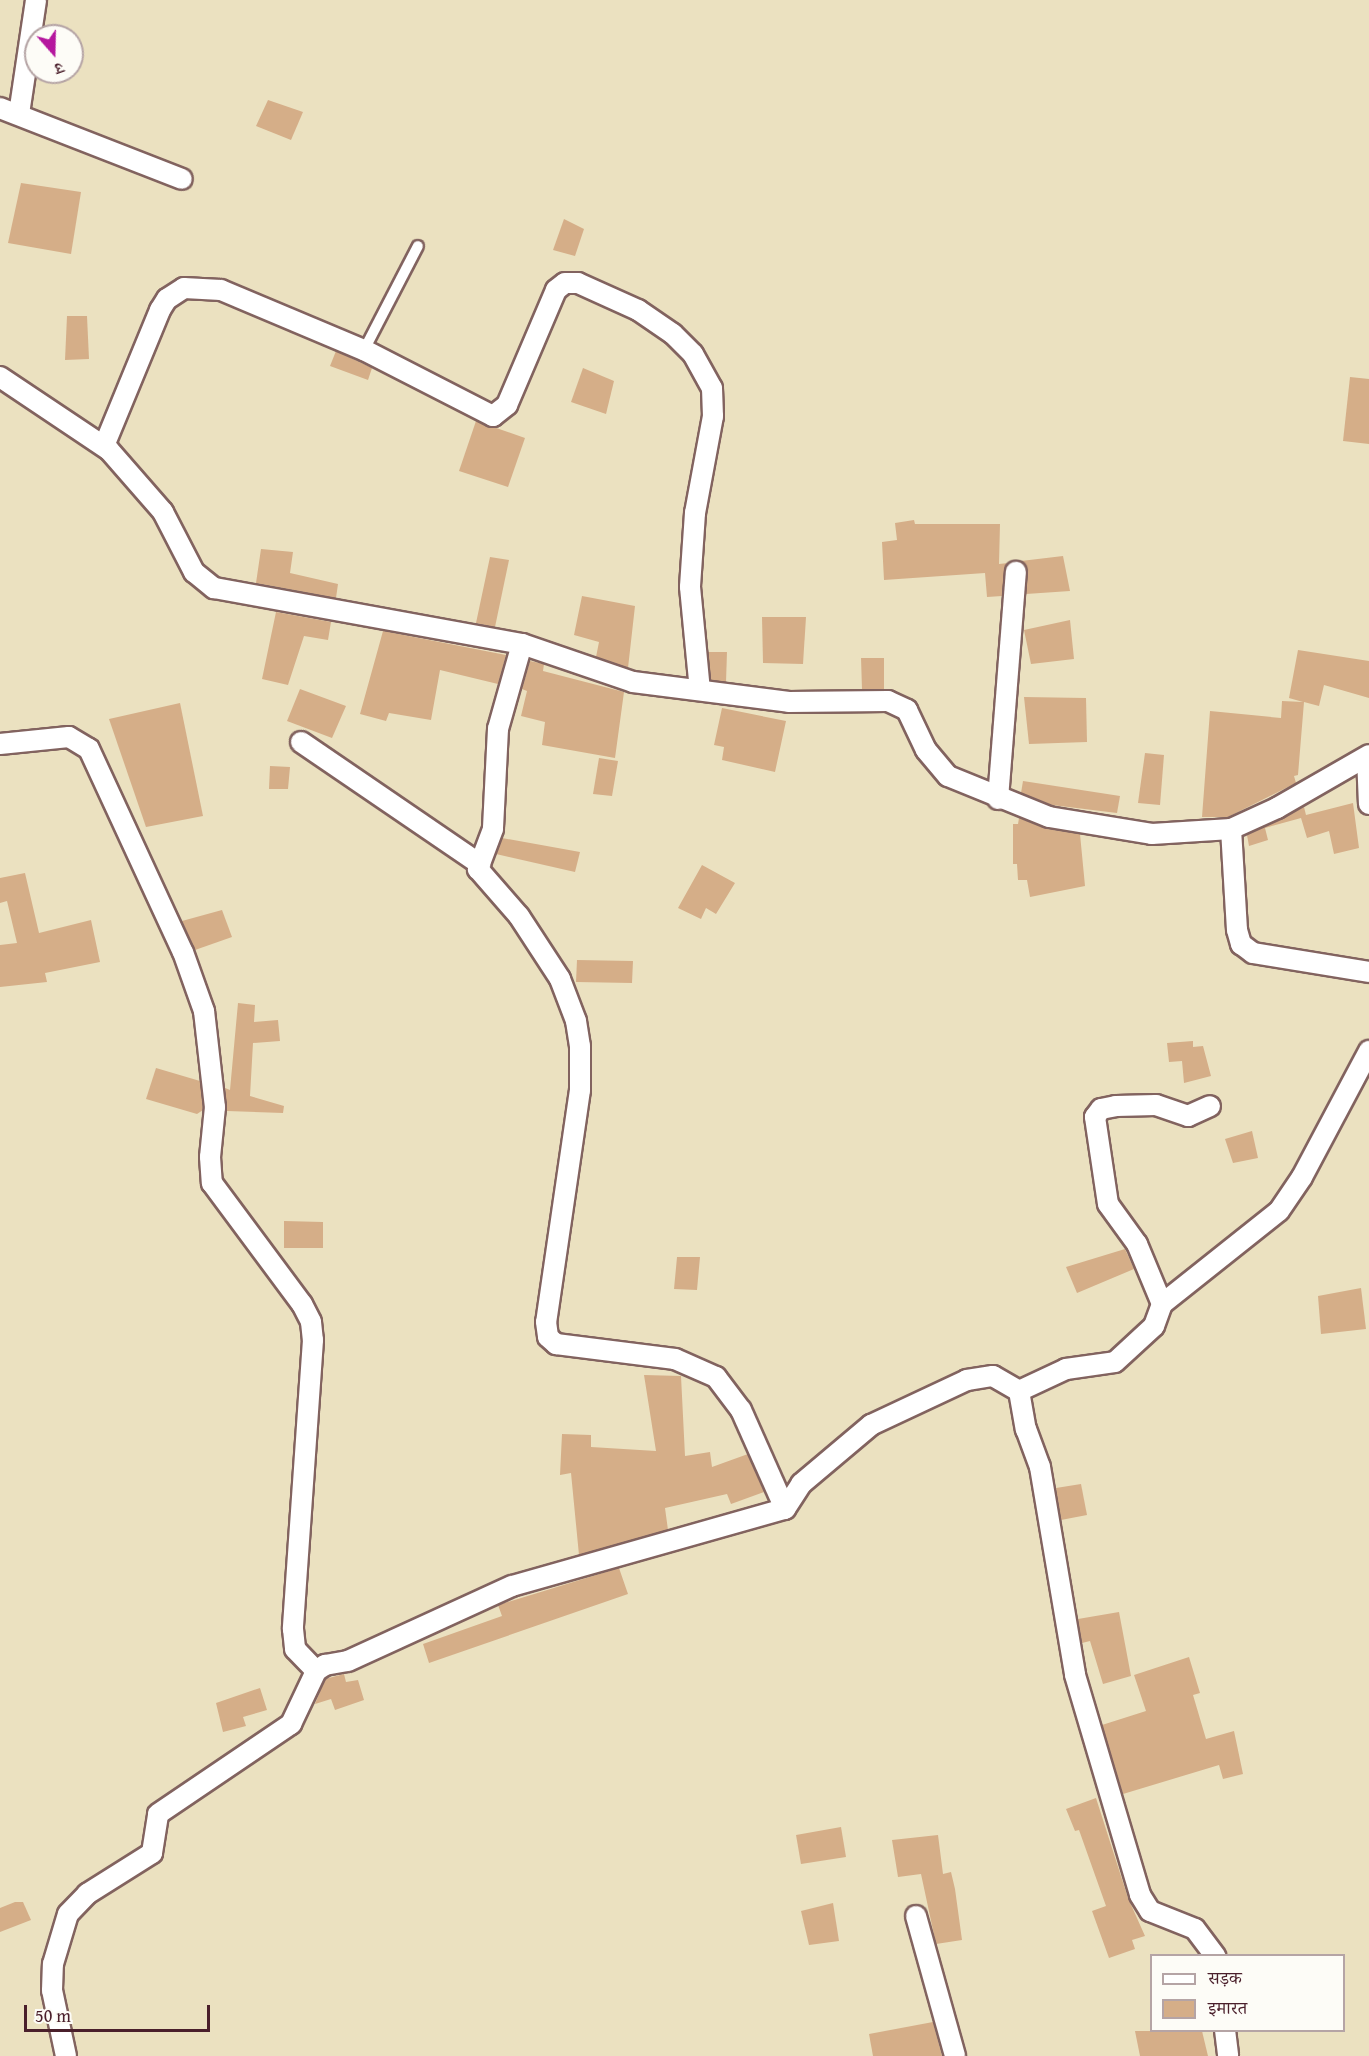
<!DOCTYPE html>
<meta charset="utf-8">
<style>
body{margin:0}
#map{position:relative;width:1369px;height:2056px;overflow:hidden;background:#ebe1c0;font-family:"Gentium Book Plus","Noto Serif Devanagari",serif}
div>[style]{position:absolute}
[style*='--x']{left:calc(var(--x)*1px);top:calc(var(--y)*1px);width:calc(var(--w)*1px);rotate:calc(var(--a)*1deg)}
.building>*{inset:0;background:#d5ae88}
.roads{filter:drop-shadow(2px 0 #82635f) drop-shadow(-2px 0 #82635f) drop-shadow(0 2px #82635f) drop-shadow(0 -2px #82635f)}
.lane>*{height:10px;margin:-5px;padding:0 5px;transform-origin:5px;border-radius:5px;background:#fff}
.street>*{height:20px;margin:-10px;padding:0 10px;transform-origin:10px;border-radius:10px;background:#fff}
span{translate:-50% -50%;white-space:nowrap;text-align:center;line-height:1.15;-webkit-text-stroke:4.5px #fdfcf7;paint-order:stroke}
.legend{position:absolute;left:1150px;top:1954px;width:195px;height:78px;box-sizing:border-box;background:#fdfcf7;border:2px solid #b5a4a5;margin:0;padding:8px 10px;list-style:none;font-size:18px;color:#4a1f2b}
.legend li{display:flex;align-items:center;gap:12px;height:30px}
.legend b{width:30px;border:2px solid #b5a4a5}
.north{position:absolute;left:24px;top:24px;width:60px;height:60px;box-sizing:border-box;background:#fdfcf7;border:2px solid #b5a4a5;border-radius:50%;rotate:160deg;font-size:16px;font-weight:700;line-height:24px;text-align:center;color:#4a1f2b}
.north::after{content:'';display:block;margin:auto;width:21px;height:27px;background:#b5179e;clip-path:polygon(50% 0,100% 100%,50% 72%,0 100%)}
.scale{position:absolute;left:24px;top:2005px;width:186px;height:27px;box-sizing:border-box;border:3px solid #4a1f2b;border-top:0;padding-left:8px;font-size:18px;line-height:21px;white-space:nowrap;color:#4a1f2b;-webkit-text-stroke:4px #fdfcf7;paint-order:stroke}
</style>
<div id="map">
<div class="building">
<div style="clip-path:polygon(268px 100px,303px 112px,291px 140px,256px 126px)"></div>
<div style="clip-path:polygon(21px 183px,81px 192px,71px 254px,8px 243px)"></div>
<div style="clip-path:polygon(564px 219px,584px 229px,575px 256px,553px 250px)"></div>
<div style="clip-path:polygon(67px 316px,87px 316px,89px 359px,65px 360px)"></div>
<div style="clip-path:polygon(336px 351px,372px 368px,368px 380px,330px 366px)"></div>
<div style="clip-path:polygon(583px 368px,614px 381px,606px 414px,571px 402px)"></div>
<div style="clip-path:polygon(1350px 377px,1369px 379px,1369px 444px,1343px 441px)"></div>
<div style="clip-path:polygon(476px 421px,525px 438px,508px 487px,459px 471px)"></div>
<div style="clip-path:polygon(914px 520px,915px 524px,1000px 524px,999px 564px,1008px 563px,1002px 596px,987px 597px,985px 573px,884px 580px,882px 542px,897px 540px,895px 523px)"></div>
<div style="clip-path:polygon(261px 549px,293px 552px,290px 573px,338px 584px,336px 598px,256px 583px)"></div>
<div style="clip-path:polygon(1063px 556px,1070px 591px,1026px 594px,1028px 572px,1021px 561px)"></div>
<div style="clip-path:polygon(490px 557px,509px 560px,495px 627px,476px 623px)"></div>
<div style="clip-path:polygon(582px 596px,635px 606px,628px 668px,596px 657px,599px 642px,574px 635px)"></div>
<div style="clip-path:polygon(276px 612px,331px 622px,328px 640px,304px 636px,288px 685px,262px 679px)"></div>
<div style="clip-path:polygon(762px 617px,806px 617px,803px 664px,763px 663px)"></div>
<div style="clip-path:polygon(1070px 620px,1074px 659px,1031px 664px,1024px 630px)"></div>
<div style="clip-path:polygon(383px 631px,506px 655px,498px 684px,440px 670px,431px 720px,389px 713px,386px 721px,360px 714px)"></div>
<div style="clip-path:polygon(1298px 650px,1369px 661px,1369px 698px,1324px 685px,1319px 706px,1304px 702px,1298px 775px,1294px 776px,1296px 783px,1228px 817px,1202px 817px,1210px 711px,1281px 718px,1282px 701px,1303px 702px,1289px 698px)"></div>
<div style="clip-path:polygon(708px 652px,727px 652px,726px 682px,711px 680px)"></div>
<div style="clip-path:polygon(861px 658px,884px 658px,884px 689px,862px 689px)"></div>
<div style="clip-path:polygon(530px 661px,544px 664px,543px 671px,624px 692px,615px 758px,542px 745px,545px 722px,521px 716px,527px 691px,522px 689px)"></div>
<div style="clip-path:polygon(300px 689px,346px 706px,332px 738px,287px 721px)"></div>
<div style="clip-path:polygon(1024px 697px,1086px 698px,1087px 742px,1029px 744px)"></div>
<div style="clip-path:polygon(180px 703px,203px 816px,146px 827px,109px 719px)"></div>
<div style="clip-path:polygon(722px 708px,786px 721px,775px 772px,722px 760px,724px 747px,714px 745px)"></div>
<div style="clip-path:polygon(1145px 753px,1164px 755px,1160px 805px,1138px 803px)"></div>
<div style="clip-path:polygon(599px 758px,618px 761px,612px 796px,593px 794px)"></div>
<div style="clip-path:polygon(270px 766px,290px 767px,288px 789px,269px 789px)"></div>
<div style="clip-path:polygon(1023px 781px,1120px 796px,1117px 813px,1052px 805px,1021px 793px)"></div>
<div style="clip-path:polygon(1353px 803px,1359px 848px,1334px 854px,1329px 831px,1307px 838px,1301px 818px,1265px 828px,1268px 840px,1249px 846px,1247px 835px,1304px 807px,1306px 815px)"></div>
<div style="clip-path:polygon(1019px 818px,1047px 829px,1080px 834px,1085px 886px,1030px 897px,1027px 880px,1018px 880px,1017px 864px,1013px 864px,1013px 824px,1018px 824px)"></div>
<div style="clip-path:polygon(502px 838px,580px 852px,575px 872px,496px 854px)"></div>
<div style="clip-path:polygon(702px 865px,735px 883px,716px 914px,706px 908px,701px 919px,678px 908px)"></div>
<div style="clip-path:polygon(25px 873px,39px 933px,91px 920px,100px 962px,45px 973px,47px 982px,0 987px,0 945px,17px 943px,7px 901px,0 903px,0 878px)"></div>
<div style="clip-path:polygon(222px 910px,232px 937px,195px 950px,182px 921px)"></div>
<div style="clip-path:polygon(577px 960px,633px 961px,632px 983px,576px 982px)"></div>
<div style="clip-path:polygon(238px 1003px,255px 1005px,254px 1022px,278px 1020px,280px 1041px,253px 1043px,250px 1096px,284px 1106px,283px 1113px,227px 1111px,225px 1088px,230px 1090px)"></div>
<div style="clip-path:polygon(1193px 1041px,1193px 1047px,1203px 1046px,1211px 1076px,1184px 1083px,1182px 1061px,1169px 1062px,1167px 1043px)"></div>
<div style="clip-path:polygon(156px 1068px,200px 1081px,203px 1110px,197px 1114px,146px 1099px)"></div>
<div style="clip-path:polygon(1252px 1131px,1258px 1158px,1233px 1163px,1225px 1139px)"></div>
<div style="clip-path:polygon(284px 1221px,323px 1222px,323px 1248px,284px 1248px)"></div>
<div style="clip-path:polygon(1125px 1249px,1134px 1269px,1077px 1293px,1066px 1267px)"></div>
<div style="clip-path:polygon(677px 1257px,700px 1257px,697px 1290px,674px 1289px)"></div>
<div style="clip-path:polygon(1361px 1288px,1366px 1329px,1321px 1334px,1318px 1296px)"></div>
<div style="clip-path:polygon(644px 1375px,681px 1376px,685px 1456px,710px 1452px,712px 1467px,748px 1454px,764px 1492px,731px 1504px,727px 1494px,665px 1508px,668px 1530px,579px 1555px,571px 1473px,560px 1475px,562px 1434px,591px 1435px,591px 1447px,656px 1451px)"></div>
<div style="clip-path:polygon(1081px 1484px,1087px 1515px,1061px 1520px,1056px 1488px)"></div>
<div style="clip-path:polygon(619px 1568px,628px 1594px,429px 1663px,423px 1644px,502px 1616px,498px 1605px)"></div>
<div style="clip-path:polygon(1119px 1612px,1131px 1676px,1103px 1684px,1090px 1641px,1082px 1643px,1078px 1619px)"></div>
<div style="clip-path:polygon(1189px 1657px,1200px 1693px,1193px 1695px,1206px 1739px,1234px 1731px,1243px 1774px,1223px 1779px,1219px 1765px,1123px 1794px,1102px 1725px,1146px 1711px,1134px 1675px)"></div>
<div style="clip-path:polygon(344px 1674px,346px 1682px,358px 1680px,364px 1700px,335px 1710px,331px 1699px,315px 1704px,325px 1679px)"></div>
<div style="clip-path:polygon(260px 1688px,267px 1710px,243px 1717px,246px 1726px,223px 1732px,216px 1703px)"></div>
<div style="clip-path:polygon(1096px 1798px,1128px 1898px,1145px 1936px,1132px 1940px,1135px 1949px,1109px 1958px,1092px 1911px,1106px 1906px,1079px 1830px,1075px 1831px,1066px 1809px)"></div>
<div style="clip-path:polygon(841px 1827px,846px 1857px,801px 1864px,796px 1835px)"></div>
<div style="clip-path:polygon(938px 1835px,943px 1874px,951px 1872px,955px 1889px,962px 1940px,936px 1944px,921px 1874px,898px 1877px,892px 1840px)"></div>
<div style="clip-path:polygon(15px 1902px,23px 1902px,31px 1920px,0 1932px,0 1908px)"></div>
<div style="clip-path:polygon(833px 1903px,839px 1941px,809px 1945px,801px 1911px)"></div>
<div style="clip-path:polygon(933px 2022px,942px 2056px,873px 2056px,869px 2034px)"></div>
<div style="clip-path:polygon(1135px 2031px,1202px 2031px,1208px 2056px,1140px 2056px)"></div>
</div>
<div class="roads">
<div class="lane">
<div style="--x:364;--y:350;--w:117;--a:-62.6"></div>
</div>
<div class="street">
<div style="--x:0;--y:108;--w:195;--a:21.3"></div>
<div style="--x:19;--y:114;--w:115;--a:-81.5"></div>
<div style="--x:0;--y:377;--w:131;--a:33.8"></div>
<div style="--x:109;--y:450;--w:82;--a:48.9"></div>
<div style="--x:163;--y:512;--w:68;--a:62.7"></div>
<div style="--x:194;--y:572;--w:26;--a:39"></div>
<div style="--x:214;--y:588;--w:313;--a:10.3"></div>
<div style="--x:522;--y:644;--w:117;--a:18.9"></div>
<div style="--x:633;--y:682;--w:157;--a:7.3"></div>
<div style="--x:789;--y:702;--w:99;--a:-0.6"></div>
<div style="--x:888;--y:701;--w:21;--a:25"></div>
<div style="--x:907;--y:710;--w:44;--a:64.6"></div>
<div style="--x:926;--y:750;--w:34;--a:50"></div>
<div style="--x:948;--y:776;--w:109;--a:22.1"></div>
<div style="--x:1049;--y:817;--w:104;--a:9.4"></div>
<div style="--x:1152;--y:834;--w:79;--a:-3.6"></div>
<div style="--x:1231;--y:829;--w:51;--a:-24.5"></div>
<div style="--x:1277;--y:808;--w:106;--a:-29.9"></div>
<div style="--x:104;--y:446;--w:147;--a:-67.6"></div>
<div style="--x:160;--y:310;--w:13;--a:-58"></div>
<div style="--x:167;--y:299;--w:20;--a:-33"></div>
<div style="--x:184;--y:288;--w:37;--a:3"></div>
<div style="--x:221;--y:290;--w:155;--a:22.8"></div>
<div style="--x:364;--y:350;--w:145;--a:27.1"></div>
<div style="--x:493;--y:416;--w:18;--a:-38"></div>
<div style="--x:507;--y:405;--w:125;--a:-66.9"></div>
<div style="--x:556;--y:290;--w:11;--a:-38"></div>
<div style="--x:565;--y:283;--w:13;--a:0"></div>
<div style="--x:578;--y:283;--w:66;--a:24.2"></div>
<div style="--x:638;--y:310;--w:42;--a:34.4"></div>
<div style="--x:673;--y:334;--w:28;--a:45"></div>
<div style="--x:693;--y:354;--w:39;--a:61"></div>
<div style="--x:712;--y:388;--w:28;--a:88"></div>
<div style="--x:713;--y:416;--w:99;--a:100.5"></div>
<div style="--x:695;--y:513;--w:74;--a:93.9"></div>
<div style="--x:690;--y:587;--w:103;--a:84.5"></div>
<div style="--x:522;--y:644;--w:88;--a:105.8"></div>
<div style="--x:498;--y:729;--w:100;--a:92.9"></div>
<div style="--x:493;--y:829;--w:43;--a:110.6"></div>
<div style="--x:478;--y:869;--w:62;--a:48.9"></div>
<div style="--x:519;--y:916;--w:75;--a:56.9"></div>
<div style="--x:560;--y:979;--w:45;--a:69.1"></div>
<div style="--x:576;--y:1021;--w:25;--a:81"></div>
<div style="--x:580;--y:1046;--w:44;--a:90"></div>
<div style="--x:580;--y:1090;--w:234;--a:98.3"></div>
<div style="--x:546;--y:1322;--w:15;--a:82"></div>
<div style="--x:548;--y:1337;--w:11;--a:41"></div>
<div style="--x:556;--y:1344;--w:120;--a:7.2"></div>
<div style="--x:675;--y:1359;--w:45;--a:23.7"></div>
<div style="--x:716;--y:1377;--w:41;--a:52.9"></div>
<div style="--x:741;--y:1410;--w:108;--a:66"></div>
<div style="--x:301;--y:742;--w:217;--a:34.3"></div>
<div style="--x:0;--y:744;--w:69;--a:-5.8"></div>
<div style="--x:69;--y:737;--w:23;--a:31"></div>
<div style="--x:89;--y:749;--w:224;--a:65.2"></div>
<div style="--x:183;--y:952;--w:63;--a:70.4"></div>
<div style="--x:204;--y:1011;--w:97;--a:83.5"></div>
<div style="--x:215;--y:1107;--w:50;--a:95.7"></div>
<div style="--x:210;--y:1157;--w:26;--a:86"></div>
<div style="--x:212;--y:1183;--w:151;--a:53.4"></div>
<div style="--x:302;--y:1304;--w:20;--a:63"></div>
<div style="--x:311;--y:1322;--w:18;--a:84"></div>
<div style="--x:313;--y:1340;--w:290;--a:94"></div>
<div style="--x:293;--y:1629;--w:20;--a:84"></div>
<div style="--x:295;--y:1649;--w:30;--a:46"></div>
<div style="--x:1367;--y:757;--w:47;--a:87.6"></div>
<div style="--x:998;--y:799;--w:228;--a:-85.5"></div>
<div style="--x:1231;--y:829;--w:101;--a:86.6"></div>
<div style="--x:1237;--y:930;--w:15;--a:74"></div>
<div style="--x:1241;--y:944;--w:15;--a:37"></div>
<div style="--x:1253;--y:953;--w:118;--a:9.3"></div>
<div style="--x:1162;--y:1304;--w:65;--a:-112.6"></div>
<div style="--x:1137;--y:1244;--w:49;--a:-125.9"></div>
<div style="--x:1108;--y:1204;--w:88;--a:-98.5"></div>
<div style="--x:1095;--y:1117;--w:10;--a:-53"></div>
<div style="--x:1101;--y:1109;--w:15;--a:-11"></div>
<div style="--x:1116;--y:1106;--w:40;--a:-1.4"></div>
<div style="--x:1156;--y:1105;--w:34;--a:19"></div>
<div style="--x:1188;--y:1116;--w:24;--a:-24"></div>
<div style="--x:1019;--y:1391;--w:39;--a:80"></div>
<div style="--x:1026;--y:1429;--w:40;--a:69.8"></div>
<div style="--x:1040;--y:1467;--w:211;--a:80.4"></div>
<div style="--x:1075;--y:1675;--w:229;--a:73.5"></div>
<div style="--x:1140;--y:1895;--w:19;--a:58"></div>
<div style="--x:1150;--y:1911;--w:48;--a:21.8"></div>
<div style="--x:1195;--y:1929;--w:34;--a:53"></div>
<div style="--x:916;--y:1916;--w:145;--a:74.4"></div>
<div style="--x:1225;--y:2030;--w:26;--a:83"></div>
<div style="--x:66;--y:2056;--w:67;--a:-102"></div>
<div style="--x:52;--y:1990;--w:26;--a:-88"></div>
<div style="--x:53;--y:1964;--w:52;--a:-73.3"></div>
<div style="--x:68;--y:1914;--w:28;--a:-46"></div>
<div style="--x:87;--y:1894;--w:77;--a:-32.2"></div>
<div style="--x:152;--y:1853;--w:39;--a:-81"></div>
<div style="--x:158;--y:1814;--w:161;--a:-34.1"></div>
<div style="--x:291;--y:1724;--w:59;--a:-64.7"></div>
<div style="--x:316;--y:1671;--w:11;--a:-34"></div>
<div style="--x:325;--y:1665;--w:23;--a:-10"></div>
<div style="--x:348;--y:1661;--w:180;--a:-24.6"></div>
<div style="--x:512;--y:1586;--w:284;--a:-15.8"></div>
<div style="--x:785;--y:1509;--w:30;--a:-57"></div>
<div style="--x:801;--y:1484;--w:92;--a:-40.1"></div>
<div style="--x:871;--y:1425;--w:106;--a:-25.1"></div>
<div style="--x:967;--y:1380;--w:26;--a:-9"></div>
<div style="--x:993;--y:1376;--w:30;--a:30"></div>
<div style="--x:1019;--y:1391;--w:52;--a:-25.1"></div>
<div style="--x:1066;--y:1369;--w:49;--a:-8.1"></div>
<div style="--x:1115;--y:1362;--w:53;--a:-42.7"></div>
<div style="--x:1154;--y:1326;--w:23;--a:-70"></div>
<div style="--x:1162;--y:1304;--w:149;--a:-38.5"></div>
<div style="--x:1279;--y:1211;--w:41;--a:-55.9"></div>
<div style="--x:1302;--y:1177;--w:143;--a:-62"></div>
</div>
</div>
<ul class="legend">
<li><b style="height:8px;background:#fff"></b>सड़क</li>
<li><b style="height:16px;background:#d5ae88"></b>इमारत</li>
</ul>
<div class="north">उ</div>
<div class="scale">50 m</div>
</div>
